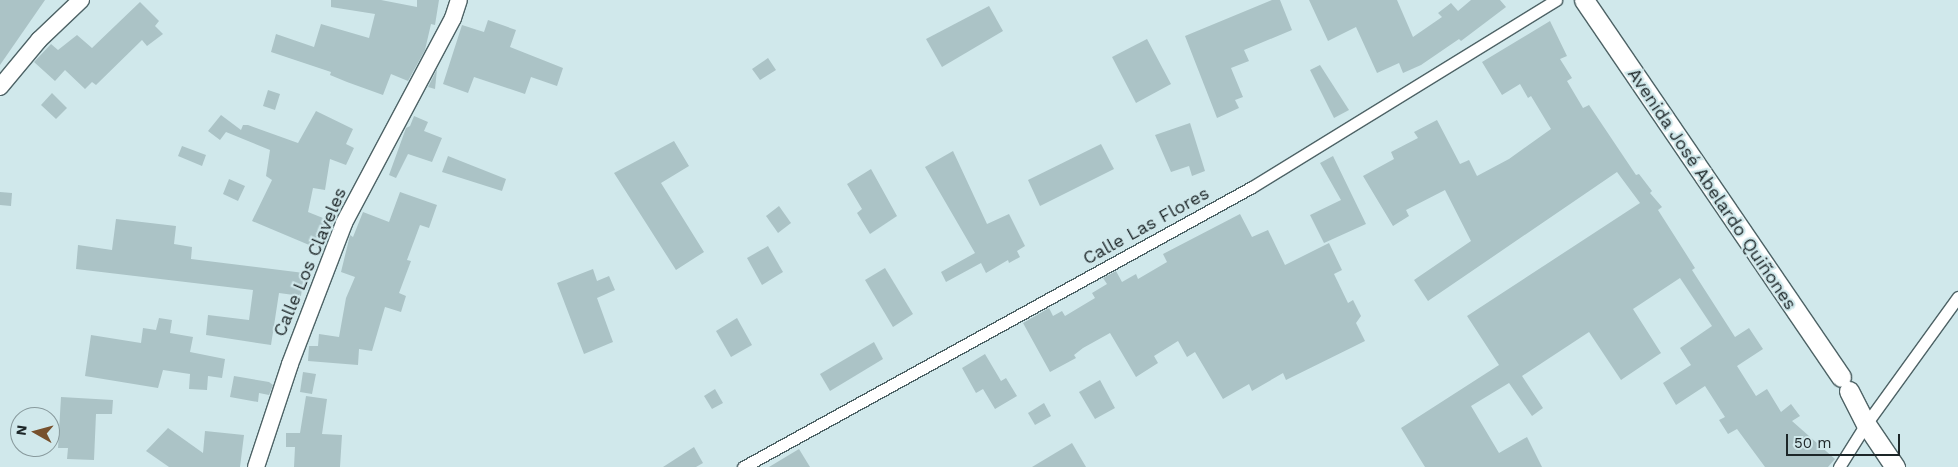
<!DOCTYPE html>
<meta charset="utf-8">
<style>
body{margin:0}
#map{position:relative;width:1958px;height:467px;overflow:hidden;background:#d0e8eb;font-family:"Work Sans",sans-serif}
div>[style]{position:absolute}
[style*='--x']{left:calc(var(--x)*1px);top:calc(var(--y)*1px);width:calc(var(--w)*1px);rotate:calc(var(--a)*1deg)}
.building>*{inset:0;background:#abc3c6}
.roads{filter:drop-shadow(1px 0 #4e6366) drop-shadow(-1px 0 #4e6366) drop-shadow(0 1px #4e6366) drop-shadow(0 -1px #4e6366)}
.street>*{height:11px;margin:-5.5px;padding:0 5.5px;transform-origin:5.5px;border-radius:5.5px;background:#fff}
.secondary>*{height:16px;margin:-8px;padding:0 8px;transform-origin:8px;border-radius:8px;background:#fff}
.primary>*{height:19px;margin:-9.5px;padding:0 9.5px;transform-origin:9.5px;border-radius:9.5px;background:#fff}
span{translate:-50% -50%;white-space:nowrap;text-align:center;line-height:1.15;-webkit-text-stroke:4.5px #d0e8eb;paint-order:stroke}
.street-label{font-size:18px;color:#1d2628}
.north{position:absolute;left:10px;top:407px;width:50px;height:50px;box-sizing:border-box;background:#d0e8eb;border:1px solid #889a9d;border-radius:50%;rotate:277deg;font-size:14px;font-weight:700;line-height:20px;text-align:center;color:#1d2628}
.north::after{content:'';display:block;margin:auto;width:18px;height:22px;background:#77512d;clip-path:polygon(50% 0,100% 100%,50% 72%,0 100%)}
.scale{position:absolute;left:1786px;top:434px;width:114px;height:22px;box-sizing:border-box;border:2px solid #1d2628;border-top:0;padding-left:6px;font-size:15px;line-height:18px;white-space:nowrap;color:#1d2628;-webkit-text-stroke:4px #d0e8eb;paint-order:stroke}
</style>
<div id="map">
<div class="building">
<div style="clip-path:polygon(0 0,45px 0,0 65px)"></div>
<div style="clip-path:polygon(331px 0,381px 0,417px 7px,417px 0,439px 0,435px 25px,431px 24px,425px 50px,408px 81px,391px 74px,383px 95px,347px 82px,330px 75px,331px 72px,271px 52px,276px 34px,314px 47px,321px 24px,369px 38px,375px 14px,331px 7px)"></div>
<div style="clip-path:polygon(1272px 0,1280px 0,1292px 30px,1244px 50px,1249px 61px,1231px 68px,1243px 97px,1235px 100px,1239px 108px,1217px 118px,1185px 36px)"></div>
<div style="clip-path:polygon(1309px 0,1397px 0,1413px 37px,1442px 17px,1438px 13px,1451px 3px,1458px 11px,1471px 0,1500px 0,1506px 7px,1461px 41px,1459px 39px,1421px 65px,1403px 73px,1399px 63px,1377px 73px,1356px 27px,1328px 41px)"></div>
<div style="clip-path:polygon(140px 2px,159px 21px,155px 26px,163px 34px,147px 46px,142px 40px,96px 85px,92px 82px,85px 89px,65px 70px,55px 81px,34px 62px,51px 44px,58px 50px,77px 35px,92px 48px)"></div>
<div style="clip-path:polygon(989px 6px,1003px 31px,942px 67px,926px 39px)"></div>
<div style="clip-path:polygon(488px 20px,516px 30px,510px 47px,563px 68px,557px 86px,531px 77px,525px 94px,474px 77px,468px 93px,443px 84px,462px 25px,484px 32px)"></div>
<div style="clip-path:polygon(1550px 21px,1567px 56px,1560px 59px,1572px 78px,1567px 81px,1583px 108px,1589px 105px,1636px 175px,1639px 174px,1652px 191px,1650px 193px,1662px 207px,1658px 210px,1695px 268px,1692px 270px,1735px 337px,1749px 328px,1763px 349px,1737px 366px,1756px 396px,1767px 389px,1781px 412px,1791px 404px,1800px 416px,1792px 421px,1835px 459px,1828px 467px,1765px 467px,1737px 429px,1728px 434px,1719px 420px,1725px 417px,1705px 386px,1676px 405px,1663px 383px,1691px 365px,1680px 348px,1712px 326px,1680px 278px,1633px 309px,1661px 353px,1621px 380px,1589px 332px,1522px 376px,1543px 408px,1532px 416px,1509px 383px,1471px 406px,1499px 453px,1527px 437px,1542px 467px,1425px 467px,1401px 428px,1499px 365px,1467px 316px,1640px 203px,1617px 172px,1428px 301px,1414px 280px,1471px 241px,1445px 190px,1406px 210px,1409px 216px,1393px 226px,1363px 176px,1394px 159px,1391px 152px,1418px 138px,1414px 132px,1437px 120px,1460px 164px,1469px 160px,1477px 176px,1509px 159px,1551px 129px,1531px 96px,1528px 98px,1520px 84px,1502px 95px,1482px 62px)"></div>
<div style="clip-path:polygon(1147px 39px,1171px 84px,1136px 103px,1112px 57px)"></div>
<div style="clip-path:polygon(768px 58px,776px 70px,760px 80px,752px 69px)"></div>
<div style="clip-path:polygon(1320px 65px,1349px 110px,1334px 118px,1310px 70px)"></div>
<div style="clip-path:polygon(437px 69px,435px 89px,428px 87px)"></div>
<div style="clip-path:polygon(268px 90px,280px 94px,275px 110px,263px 106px)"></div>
<div style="clip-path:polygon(52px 93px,67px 108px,56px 119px,41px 105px)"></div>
<div style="clip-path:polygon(316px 111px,353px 129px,346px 144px,354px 148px,346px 165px,330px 159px,325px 190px,313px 188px,308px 212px,333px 222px,321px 250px,252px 221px,272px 180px,266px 176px,270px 150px,226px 132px,220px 140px,208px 131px,221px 115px,241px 130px,243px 125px,248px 125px,298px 143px)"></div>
<div style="clip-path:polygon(414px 116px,428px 122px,424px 131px,442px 138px,432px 162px,408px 154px,396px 178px,389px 175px,406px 128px,410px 126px)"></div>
<div style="clip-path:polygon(1190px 123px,1205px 171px,1192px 176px,1189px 166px,1171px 172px,1155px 135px)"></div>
<div style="clip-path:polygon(674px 141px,689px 166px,661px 183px,704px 252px,676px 270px,614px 173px)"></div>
<div style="clip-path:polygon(1101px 144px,1114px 169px,1040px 206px,1028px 180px)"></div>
<div style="clip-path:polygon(182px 146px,206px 155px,202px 166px,178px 156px)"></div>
<div style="clip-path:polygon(953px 151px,987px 224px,1009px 214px,1025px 246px,1017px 251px,1020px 257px,1009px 263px,1008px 260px,986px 273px,981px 263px,946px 282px,941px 272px,975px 253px,925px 167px)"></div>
<div style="clip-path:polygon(448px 156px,506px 179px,502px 191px,442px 172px)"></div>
<div style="clip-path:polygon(1333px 156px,1366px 224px,1324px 243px,1310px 215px,1341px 200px,1320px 163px)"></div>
<div style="clip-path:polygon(871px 169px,897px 216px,870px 234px,857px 213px,862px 209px,847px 184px)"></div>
<div style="clip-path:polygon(229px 179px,245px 186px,238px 201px,223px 194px)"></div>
<div style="clip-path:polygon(0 192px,12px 193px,11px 206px,0 205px)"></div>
<div style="clip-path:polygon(400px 192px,437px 205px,429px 228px,420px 225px,407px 260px,411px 261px,399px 293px,406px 296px,401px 312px,385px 307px,372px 351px,359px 349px,358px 365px,308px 361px,309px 346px,318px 346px,319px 334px,339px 337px,346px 298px,355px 277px,341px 272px,350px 235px,353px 237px,363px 212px,389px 222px)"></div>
<div style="clip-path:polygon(779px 206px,791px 223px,778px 233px,766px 216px)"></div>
<div style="clip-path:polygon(1240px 214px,1252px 237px,1268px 230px,1285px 265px,1329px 243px,1342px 270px,1334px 274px,1348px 303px,1353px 300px,1361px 316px,1356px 323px,1365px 341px,1286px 380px,1283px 373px,1252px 391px,1249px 384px,1223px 399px,1195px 352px,1187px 357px,1178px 341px,1154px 356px,1158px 363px,1136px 377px,1110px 333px,1083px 348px,1074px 355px,1076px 358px,1050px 372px,1023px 323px,1049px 308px,1053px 316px,1062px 311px,1065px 316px,1095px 298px,1092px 293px,1107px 284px,1103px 278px,1116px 271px,1122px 282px,1136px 274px,1138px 279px,1167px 262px,1163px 254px)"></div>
<div style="clip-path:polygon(116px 219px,176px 226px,174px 244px,192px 247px,191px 259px,304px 273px,301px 296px,279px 293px,271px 345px,206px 335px,208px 315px,249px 320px,253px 290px,76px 269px,78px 245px,112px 250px)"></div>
<div style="clip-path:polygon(768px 246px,783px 272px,762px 285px,747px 258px)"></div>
<div style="clip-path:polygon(885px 268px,913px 314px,893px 327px,865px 280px)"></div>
<div style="clip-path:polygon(593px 269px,597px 281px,609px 276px,615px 290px,597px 298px,613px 342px,584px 354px,557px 283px)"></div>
<div style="clip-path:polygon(159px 318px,172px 320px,170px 333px,193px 337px,190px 352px,225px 359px,222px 378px,208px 376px,207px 390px,189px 389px,190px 374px,163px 370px,158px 388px,85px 376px,91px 335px,141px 343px,143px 328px,156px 330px)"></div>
<div style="clip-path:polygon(737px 318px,752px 345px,731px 357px,716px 331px)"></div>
<div style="clip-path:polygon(874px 342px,883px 359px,830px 391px,820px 374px)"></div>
<div style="clip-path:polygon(985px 354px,1001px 381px,1006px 378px,1017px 396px,995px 409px,983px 389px,976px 393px,962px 368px)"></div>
<div style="clip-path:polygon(303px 372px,316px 374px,312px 394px,300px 392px)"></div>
<div style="clip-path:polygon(234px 376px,269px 382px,273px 385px,269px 395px,259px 393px,258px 402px,230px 397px)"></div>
<div style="clip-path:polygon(1100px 380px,1115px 408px,1095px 419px,1079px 392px)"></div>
<div style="clip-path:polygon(715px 389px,723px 403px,712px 409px,704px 396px)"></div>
<div style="clip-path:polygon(306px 396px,327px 399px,322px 434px,342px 435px,340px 467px,294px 467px,295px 447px,286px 447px,286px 433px,300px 433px)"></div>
<div style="clip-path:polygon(61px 397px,113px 400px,112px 414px,96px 414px,94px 460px,67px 459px,68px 448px,58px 448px)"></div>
<div style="clip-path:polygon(1044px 403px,1051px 416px,1035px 425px,1028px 413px)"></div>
<div style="clip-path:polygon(168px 428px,203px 453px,205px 431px,244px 435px,240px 467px,169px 467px,146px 451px)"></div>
<div style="clip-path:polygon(1072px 443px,1086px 467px,1032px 467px)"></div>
<div style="clip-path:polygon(694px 447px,703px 463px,696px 467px,663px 467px)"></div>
<div style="clip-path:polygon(799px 449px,810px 467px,769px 467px)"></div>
</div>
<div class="roads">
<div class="street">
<div style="--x:743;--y:467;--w:581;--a:-28.82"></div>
<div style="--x:1252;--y:187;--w:357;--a:-31.6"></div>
<div style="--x:1839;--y:467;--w:51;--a:-57.9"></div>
<div style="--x:1866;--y:424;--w:157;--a:-54.1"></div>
</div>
<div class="secondary">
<div style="--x:0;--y:87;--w:61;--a:-50.3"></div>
<div style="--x:39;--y:40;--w:58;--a:-43.6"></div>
<div style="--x:256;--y:467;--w:108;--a:-71.7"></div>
<div style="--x:290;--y:364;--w:151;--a:-69"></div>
<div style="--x:344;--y:223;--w:232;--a:-62"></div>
<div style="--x:453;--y:18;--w:19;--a:-72"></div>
</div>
<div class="primary">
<div style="--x:1584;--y:0;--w:456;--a:55.7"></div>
<div style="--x:1849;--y:391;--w:37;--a:63"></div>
<div style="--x:1866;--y:424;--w:52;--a:56"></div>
</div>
</div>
<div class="street-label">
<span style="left:1712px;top:189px;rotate:56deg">Avenida José Abelardo Quiñones</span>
<span style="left:1146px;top:226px;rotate:-29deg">Calle Las Flores</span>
<span style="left:310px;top:262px;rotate:-67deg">Calle Los Claveles</span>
</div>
<div class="north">N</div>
<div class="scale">50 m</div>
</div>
